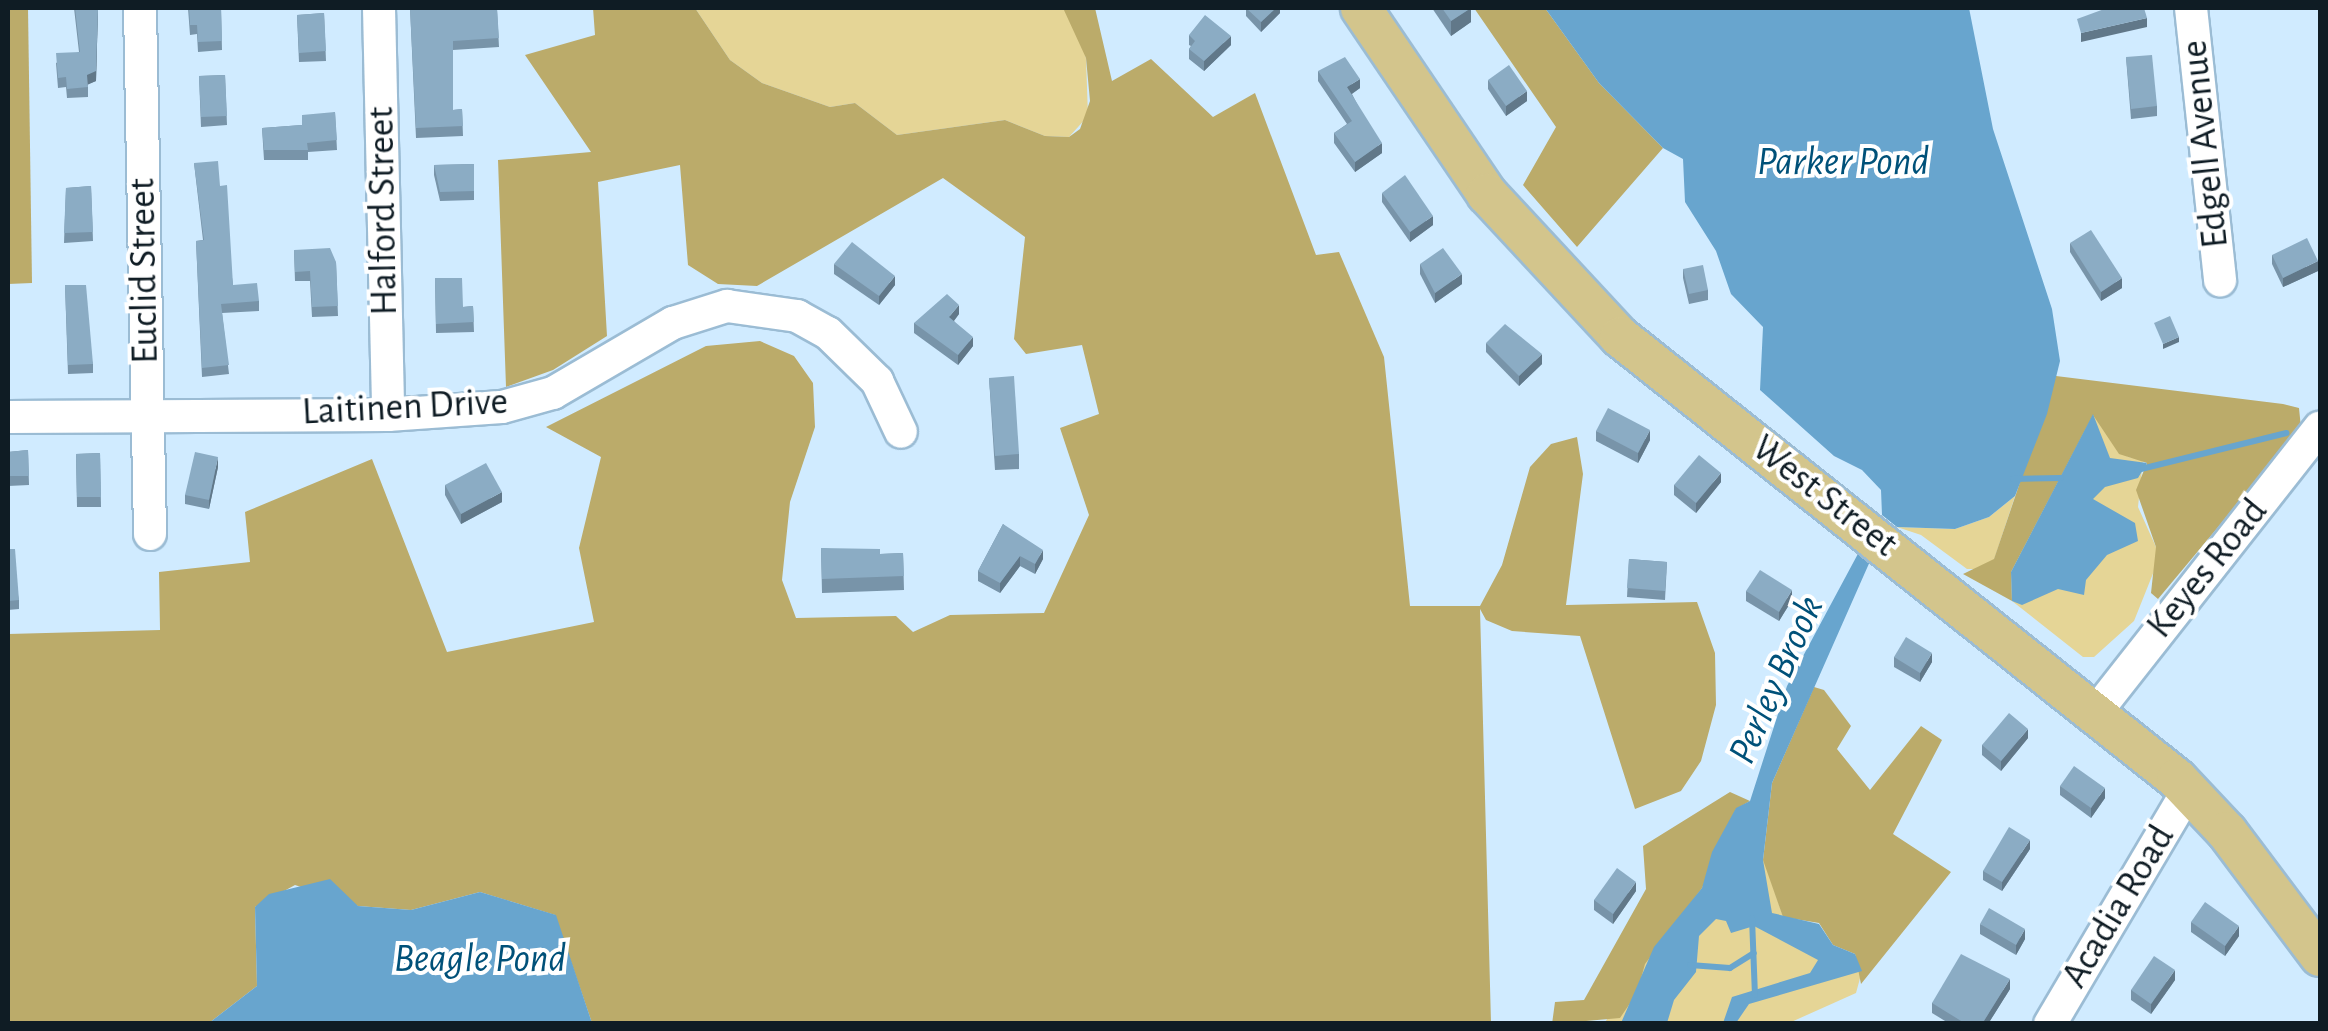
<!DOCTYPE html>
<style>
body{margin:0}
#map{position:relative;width:2328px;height:1031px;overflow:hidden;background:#d0ebff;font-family:"Alegreya Sans",sans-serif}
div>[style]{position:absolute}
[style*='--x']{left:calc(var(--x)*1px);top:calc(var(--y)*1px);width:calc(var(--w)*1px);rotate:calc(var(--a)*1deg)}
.green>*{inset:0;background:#e5d596}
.forest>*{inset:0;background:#bbab6a}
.water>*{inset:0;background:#68a5ce}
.stream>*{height:6px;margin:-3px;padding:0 3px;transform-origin:3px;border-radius:3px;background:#68a5ce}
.roads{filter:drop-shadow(2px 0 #9bbcd4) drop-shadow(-2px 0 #9bbcd4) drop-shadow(0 2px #9bbcd4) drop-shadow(0 -2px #9bbcd4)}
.minor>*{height:32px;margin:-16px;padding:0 16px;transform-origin:16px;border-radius:16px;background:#fff}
.major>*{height:40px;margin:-20px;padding:0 20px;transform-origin:20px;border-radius:20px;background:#d3c58c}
.wall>*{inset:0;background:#7894a9}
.shaded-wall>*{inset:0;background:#617889}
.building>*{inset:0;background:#8bacc4}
span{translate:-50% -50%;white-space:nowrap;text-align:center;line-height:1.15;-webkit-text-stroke:8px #fff;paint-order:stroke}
.street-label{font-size:38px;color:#0f1c24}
.water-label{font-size:40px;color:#005179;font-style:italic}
.frame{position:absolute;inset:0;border:10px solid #0f1c24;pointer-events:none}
</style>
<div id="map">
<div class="green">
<div style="clip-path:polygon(695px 8px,1063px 8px,1079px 31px,1086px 58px,1088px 116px,1069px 137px,1045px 136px,1005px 120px,897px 135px,855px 103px,830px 107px,762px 83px,730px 60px)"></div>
<div style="clip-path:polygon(2093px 414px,2128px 457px,2143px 459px,2138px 507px,2156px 547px,2156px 566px,2134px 621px,2094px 657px,2083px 657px,2012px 601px,2011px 572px)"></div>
<div style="clip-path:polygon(2015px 496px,1994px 560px,1981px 569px,1967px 569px,1921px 535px,1897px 527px,1955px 529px,1989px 517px)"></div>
<div style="clip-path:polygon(1744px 802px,1783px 916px,1862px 971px,1856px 993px,1789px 1023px,1604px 1024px)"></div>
</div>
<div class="forest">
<div style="clip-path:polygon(8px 8px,28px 8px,32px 283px,8px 284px)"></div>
<div style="clip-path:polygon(593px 8px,695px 8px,730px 60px,762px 83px,830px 107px,855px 103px,897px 135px,1005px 120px,1045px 136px,1069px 137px,1080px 129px,1090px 101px,1086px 58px,1063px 8px,1095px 8px,1112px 81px,1151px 59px,1213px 117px,1255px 93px,1316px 255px,1339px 252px,1384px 357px,1410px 606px,1480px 606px,1502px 565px,1530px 467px,1551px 444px,1577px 437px,1583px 474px,1566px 605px,1697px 602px,1715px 653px,1716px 705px,1701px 761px,1681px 791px,1635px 809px,1580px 636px,1512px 631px,1486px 620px,1480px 609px,1491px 1023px,592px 1023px,555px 915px,480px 892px,411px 910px,358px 906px,295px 885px,255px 907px,257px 986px,209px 1023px,8px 1024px,8px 634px,160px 630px,159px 572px,250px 562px,245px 512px,372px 459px,447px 652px,594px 622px,579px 548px,601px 457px,546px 427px,706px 346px,760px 341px,794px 356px,813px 383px,815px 427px,790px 502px,782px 580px,796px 618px,896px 616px,913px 632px,950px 615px,1044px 613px,1089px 515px,1060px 428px,1099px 414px,1082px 345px,1026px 354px,1014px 339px,1025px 237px,943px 178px,757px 286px,718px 284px,688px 265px,680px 165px,598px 182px,607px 336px,553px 370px,506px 387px,498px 160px,591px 152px,525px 55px,595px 35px)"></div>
<div style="clip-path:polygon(1474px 8px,1545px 8px,1599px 83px,1663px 148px,1577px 247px,1523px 185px,1556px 127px)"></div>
<div style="clip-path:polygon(2056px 376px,2283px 404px,2299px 408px,2301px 428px,2158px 599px,2151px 593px,2156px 547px,2136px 490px,2147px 463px,2119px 454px,2093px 415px,2011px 572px,2012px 601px,1963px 574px,1994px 559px)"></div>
<div style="clip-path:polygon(1814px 687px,1824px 690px,1851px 726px,1837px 749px,1870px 790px,1921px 726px,1942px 740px,1893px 834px,1951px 872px,1861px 984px,1855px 954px,1833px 945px,1819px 923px,1783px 917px,1763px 860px,1772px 783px)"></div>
<div style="clip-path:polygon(1730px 792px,1750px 801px,1736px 809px,1702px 888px,1645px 964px,1637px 993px,1620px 1018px,1552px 1024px,1555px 1002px,1584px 1000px,1646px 889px,1643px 846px)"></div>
</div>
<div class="water">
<div style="clip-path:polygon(1545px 8px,1969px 8px,1993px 129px,2052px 309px,2060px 361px,2047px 414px,2015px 496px,1989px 517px,1955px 529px,1897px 527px,1882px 515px,1881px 490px,1862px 470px,1834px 456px,1760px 390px,1763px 327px,1731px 294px,1716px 251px,1685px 202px,1683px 159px,1663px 148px,1599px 83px)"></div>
<div style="clip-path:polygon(2093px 414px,2110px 458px,2147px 463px,2138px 478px,2105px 487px,2093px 499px,2135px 523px,2138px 541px,2107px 555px,2086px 580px,2084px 595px,2058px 589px,2022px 605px,2012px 601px,2011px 572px)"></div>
<div style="clip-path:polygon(1860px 550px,1871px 559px,1772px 783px,1763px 860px,1772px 913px,1819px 924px,1833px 945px,1855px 954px,1862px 971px,1749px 1004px,1736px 1023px,1723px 1023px,1732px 997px,1810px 973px,1818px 960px,1754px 926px,1731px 933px,1726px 921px,1716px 919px,1699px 936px,1696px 972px,1674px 1000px,1667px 1023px,1621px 1023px,1654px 947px,1702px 888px,1712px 852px,1736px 808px,1750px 801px,1787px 686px)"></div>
<div style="clip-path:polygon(330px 879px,358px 906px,411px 910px,480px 892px,556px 915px,592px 1023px,209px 1023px,257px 986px,255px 907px,269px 894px)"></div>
</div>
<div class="stream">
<div style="--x:2137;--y:470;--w:154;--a:-13.9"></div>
<div style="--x:2013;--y:479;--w:48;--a:-1.2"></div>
<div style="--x:1752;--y:918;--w:77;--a:87.8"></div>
<div style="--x:1690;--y:965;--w:40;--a:4.3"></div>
<div style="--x:1730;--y:968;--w:28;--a:-32"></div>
</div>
<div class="roads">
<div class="minor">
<div style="--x:140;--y:8;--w:526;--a:88.91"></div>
<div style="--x:379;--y:8;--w:407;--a:88.7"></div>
<div style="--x:2191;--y:8;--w:274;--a:83.9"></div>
<div style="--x:8;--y:417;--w:380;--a:-0.3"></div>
<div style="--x:388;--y:415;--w:114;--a:-4"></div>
<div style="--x:502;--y:407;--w:53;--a:-15.4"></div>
<div style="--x:553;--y:393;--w:139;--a:-30.3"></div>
<div style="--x:673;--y:323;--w:57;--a:-17.5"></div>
<div style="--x:727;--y:306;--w:71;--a:8.1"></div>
<div style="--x:797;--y:316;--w:35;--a:29"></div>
<div style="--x:828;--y:333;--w:69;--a:44.4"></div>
<div style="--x:877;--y:381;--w:56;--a:64.8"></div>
<div style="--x:2096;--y:712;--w:362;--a:-51.8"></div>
<div style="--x:2050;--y:1024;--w:271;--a:-59.4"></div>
</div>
<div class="major">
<div style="--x:1361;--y:8;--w:225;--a:55.9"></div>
<div style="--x:1487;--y:194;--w:195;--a:47.1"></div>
<div style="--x:1620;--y:337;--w:711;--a:38.43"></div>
<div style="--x:2177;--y:779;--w:73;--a:46.7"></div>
<div style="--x:2227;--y:832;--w:155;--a:53.1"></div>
</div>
</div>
<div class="wall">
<div style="clip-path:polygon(74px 8px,98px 8px,96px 81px,88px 84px,88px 97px,67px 98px,66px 87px,58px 88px,56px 63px,79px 52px)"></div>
<div style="clip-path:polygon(188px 8px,221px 8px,222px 50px,198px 52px,197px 34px,190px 35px)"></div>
<div style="clip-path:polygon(410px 8px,497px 9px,499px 47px,453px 50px,453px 110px,462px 109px,463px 136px,416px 138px)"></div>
<div style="clip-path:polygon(1246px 8px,1280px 8px,1280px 13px,1261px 32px,1246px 16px)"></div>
<div style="clip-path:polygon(1432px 8px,1471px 8px,1471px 22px,1451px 36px)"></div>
<div style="clip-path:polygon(324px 13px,326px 61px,299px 62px,297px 15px)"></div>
<div style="clip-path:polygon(1189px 35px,1231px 45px,1204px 71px,1189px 59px,1189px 49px,1191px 46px,1189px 45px)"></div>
<div style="clip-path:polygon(2126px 57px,2157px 106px,2157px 116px,2131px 119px)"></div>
<div style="clip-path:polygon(1318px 71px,1360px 88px,1352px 94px,1382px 153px,1355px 172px,1334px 143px,1334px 133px,1347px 124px,1318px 81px)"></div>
<div style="clip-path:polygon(225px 75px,227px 125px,201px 127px,199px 76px)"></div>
<div style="clip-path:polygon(1488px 80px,1527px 101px,1506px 116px,1488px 89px)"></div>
<div style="clip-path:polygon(335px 112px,337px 150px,308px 152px,308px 160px,264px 160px,262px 128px,302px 125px)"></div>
<div style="clip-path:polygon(194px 163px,220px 186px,233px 285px,259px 301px,259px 311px,222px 313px,229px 374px,202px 377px,196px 241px,203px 240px)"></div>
<div style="clip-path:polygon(474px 164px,474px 200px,440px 201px,434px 175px,434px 165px)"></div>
<div style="clip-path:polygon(91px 186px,93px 241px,64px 243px,66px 188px)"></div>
<div style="clip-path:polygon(1382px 193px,1433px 225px,1410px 242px,1382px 202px)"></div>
<div style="clip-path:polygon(2070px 243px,2122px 288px,2101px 301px,2070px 252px)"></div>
<div style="clip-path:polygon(294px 250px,336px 262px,338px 316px,312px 317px,310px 281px,295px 281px)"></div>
<div style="clip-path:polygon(2272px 255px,2318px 271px,2283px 287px,2272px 264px)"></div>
<div style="clip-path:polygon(834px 264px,895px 285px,879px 305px,834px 274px)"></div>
<div style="clip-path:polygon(1420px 264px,1462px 284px,1435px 303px,1420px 274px)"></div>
<div style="clip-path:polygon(1683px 269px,1708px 290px,1708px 300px,1689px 304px,1683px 278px)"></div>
<div style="clip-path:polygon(435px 278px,463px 307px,473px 306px,474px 332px,436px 333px)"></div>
<div style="clip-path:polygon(65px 285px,93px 364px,93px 373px,68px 374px)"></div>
<div style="clip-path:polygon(959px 314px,954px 321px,973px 346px,958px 365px,914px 333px,914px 323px)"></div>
<div style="clip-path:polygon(1486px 343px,1542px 364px,1519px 386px,1486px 352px)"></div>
<div style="clip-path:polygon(989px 378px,1019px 454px,1019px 469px,995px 470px)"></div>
<div style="clip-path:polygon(1596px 431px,1650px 440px,1638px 463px,1596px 441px)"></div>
<div style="clip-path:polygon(28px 450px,29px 485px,8px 486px,8px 452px)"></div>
<div style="clip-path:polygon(100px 453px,101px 507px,77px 507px,76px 454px)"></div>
<div style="clip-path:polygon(218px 467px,209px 509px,185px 504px,185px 495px)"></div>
<div style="clip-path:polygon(1721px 482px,1696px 513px,1674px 495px,1674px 485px)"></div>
<div style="clip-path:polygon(445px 485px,502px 502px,461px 524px,445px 495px)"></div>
<div style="clip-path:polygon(1003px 524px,1043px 559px,1035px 574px,1020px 566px,1000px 593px,978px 581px,978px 571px)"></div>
<div style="clip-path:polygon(821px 548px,880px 554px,903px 553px,904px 590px,822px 593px)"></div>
<div style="clip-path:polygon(8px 549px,19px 600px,19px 609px,8px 610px)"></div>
<div style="clip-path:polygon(1629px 559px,1667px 562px,1665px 600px,1627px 597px)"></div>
<div style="clip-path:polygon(1746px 591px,1792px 600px,1779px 621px,1746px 601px)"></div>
<div style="clip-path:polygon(1894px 657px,1932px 662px,1920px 682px,1894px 667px)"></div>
<div style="clip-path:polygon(2028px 738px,2001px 771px,1982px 755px,1982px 745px)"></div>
<div style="clip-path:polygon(2060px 786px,2105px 798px,2091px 818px,2060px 795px)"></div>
<div style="clip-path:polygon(2030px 849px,2002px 891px,1983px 880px,1983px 871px)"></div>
<div style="clip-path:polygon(1636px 891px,1613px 924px,1594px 910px,1594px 900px)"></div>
<div style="clip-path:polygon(2191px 922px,2239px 936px,2225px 956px,2191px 932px)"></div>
<div style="clip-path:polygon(1980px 924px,2025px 939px,2016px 955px,1980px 934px)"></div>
<div style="clip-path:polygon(2175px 980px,2151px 1014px,2131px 1000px,2131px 990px)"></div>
<div style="clip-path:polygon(2010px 989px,1988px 1024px,1950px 1024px,1932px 1013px,1932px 1003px)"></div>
</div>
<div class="shaded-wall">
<div style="clip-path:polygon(98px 8px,96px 81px,87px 85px,87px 75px)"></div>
<div style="clip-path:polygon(1276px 8px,1280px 8px,1280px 13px,1261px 32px,1261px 22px)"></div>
<div style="clip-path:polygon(1471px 8px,1471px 22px,1451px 36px,1451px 21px)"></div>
<div style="clip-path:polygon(2147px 18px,2147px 27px,2081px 42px,2081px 33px)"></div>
<div style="clip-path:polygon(1231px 36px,1231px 45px,1204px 71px,1204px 61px)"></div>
<div style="clip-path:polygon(1360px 79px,1360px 88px,1347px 97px,1347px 87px)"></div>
<div style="clip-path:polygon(1527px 91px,1527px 101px,1506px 116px,1506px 106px)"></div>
<div style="clip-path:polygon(1382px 143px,1382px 153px,1355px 172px,1355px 162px)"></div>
<div style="clip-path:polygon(1433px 216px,1433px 225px,1410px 242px,1410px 232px)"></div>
<div style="clip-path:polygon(2318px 261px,2318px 271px,2283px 287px,2283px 278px)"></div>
<div style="clip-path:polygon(1462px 274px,1462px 284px,1435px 303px,1435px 293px)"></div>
<div style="clip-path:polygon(895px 276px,895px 285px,879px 305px,879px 296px)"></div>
<div style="clip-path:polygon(2122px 278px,2122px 288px,2101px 301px,2101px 292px)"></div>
<div style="clip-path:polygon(959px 305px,959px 314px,949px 327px,949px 317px)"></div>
<div style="clip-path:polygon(973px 337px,973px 346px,958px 365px,958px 355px)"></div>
<div style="clip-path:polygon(2179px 337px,2179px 342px,2163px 349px,2163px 344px)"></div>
<div style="clip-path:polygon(1542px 354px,1542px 364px,1519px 386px,1519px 376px)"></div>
<div style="clip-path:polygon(1650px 430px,1650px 440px,1638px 463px,1638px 453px)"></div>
<div style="clip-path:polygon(218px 457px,218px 467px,209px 509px,209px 500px)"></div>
<div style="clip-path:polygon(1721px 473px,1721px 482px,1696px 513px,1696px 503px)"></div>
<div style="clip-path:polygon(502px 492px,502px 502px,461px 524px,461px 514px)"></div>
<div style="clip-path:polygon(1043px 550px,1043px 559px,1035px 574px,1035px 564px)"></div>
<div style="clip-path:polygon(1020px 556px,1020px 566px,1000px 593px,1000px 583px)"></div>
<div style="clip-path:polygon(1792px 590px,1792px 600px,1779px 621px,1779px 612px)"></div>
<div style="clip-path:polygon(1932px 653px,1932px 662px,1920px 682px,1920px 673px)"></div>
<div style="clip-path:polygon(2028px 729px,2028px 738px,2001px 771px,2001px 761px)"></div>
<div style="clip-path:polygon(2105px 788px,2105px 798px,2091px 818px,2091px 808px)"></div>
<div style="clip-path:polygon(2030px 840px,2030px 849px,2002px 891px,2002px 882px)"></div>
<div style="clip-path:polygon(1636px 882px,1636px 891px,1613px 924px,1613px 914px)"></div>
<div style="clip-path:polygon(2239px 926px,2239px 936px,2225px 956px,2225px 946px)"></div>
<div style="clip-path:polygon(2025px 929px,2025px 939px,2016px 955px,2016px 945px)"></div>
<div style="clip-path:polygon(2175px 970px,2175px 980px,2151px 1014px,2151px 1004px)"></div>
<div style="clip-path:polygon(2010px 979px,2010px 989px,1988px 1024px,1982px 1024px)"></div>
</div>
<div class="building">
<div style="clip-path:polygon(75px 8px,98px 8px,96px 71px,87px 75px,88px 87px,67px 89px,66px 77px,58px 78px,56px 53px,80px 52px)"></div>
<div style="clip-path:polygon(189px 8px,221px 8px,222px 41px,198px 42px,197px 25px,190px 25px)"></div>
<div style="clip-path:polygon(410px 8px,497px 9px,499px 38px,453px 41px,453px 110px,462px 109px,463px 126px,416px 128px)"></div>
<div style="clip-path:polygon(1246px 8px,1276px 8px,1261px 22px)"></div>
<div style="clip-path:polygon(1442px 8px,1471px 8px,1451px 21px)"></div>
<div style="clip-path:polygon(2107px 8px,2144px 8px,2147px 18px,2081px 33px,2077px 19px)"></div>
<div style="clip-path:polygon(324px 13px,326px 51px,299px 53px,297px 15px)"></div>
<div style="clip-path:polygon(1205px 15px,1231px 36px,1204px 61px,1189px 49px,1195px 41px,1189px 35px)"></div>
<div style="clip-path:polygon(2152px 55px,2157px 106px,2131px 109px,2126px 57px)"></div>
<div style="clip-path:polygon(1345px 57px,1360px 79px,1347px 87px,1382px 143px,1355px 162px,1334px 133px,1352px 121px,1318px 71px)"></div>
<div style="clip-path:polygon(1509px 65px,1527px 91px,1506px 106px,1488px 80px)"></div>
<div style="clip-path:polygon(225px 75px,227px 116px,201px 117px,199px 76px)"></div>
<div style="clip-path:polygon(335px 112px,337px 140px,307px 143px,308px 150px,264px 150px,262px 128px,302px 125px,302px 115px)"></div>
<div style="clip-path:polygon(218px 161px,220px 186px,227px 185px,233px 285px,257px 283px,259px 301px,221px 304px,229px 365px,202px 368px,196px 241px,204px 240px,194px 163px)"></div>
<div style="clip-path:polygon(474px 164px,474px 191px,440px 192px,434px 165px)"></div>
<div style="clip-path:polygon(1405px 175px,1433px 216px,1410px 232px,1382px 193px)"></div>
<div style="clip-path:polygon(91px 186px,93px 232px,64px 233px,66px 188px)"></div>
<div style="clip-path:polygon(2091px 230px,2122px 278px,2101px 292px,2070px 243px)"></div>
<div style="clip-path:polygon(2307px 238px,2318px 261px,2283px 278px,2272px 255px)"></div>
<div style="clip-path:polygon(852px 242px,895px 276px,879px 296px,834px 264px)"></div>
<div style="clip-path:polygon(330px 248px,336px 262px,338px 306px,312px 307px,310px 271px,295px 272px,294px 250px)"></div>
<div style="clip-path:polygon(1443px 248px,1462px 274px,1435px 293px,1420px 264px)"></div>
<div style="clip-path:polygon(1703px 265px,1708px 290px,1689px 294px,1683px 269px)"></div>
<div style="clip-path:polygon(435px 278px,462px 278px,463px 307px,473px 306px,474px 322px,436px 324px)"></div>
<div style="clip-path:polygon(65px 285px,86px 285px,93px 364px,68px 365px)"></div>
<div style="clip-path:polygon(947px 294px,959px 305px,949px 317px,973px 337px,958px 355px,914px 323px)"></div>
<div style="clip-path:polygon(2170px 316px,2179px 337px,2163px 344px,2154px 323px)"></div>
<div style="clip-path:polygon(1505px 324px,1542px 354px,1519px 376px,1486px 343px)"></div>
<div style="clip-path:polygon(1014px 376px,1019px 454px,995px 456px,989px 378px)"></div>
<div style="clip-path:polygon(1608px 408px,1650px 430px,1638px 453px,1596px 431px)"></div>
<div style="clip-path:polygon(28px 450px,29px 476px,8px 476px,8px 452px)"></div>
<div style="clip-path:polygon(195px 452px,218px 457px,209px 500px,185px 495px)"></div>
<div style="clip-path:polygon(100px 453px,101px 497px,77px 497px,76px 454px)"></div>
<div style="clip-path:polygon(1699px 455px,1721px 473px,1696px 503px,1674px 485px)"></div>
<div style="clip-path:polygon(486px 463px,502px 492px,461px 514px,445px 485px)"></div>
<div style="clip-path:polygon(1003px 524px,1043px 550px,1035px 564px,1020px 556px,1000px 583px,978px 571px)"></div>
<div style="clip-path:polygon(821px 548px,880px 549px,880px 554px,903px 553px,904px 576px,822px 579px)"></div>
<div style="clip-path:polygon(8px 549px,15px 549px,19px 600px,8px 601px)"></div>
<div style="clip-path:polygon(1629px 559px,1667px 562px,1665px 591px,1627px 588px)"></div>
<div style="clip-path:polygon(1760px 570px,1792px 590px,1779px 612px,1746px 591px)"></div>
<div style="clip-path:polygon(1906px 637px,1932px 653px,1920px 673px,1894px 657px)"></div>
<div style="clip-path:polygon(2009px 713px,2028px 729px,2001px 761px,1982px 745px)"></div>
<div style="clip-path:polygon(2074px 766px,2105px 788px,2091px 808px,2060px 786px)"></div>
<div style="clip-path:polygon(2009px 827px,2030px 840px,2002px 882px,1983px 871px)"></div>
<div style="clip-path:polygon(1617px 868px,1636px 882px,1613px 914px,1594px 900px)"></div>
<div style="clip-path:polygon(2205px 902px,2239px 926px,2225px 946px,2191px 922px)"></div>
<div style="clip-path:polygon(1989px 908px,2025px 929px,2016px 945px,1980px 924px)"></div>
<div style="clip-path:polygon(1961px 954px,2010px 979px,1982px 1024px,1966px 1024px,1932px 1003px)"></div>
<div style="clip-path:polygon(2154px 956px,2175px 970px,2151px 1004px,2131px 990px)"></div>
</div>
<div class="street-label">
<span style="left:2206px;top:144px;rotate:-96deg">Edgell Avenue</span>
<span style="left:384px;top:211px;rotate:-91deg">Halford Street</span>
<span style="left:145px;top:271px;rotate:-91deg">Euclid Street</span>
<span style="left:405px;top:408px;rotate:-3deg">Laitinen Drive</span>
<span style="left:1824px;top:497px;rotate:38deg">West Street</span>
<span style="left:2208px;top:569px;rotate:-51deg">Keyes Road</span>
<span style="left:2119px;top:907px;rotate:-59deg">Acadia Road</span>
</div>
<div class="water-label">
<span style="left:1843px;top:162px">Parker Pond</span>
<span style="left:1776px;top:680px;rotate:-66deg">Perley Brook</span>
<span style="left:480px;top:959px">Beagle Pond</span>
</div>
<div class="frame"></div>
</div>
